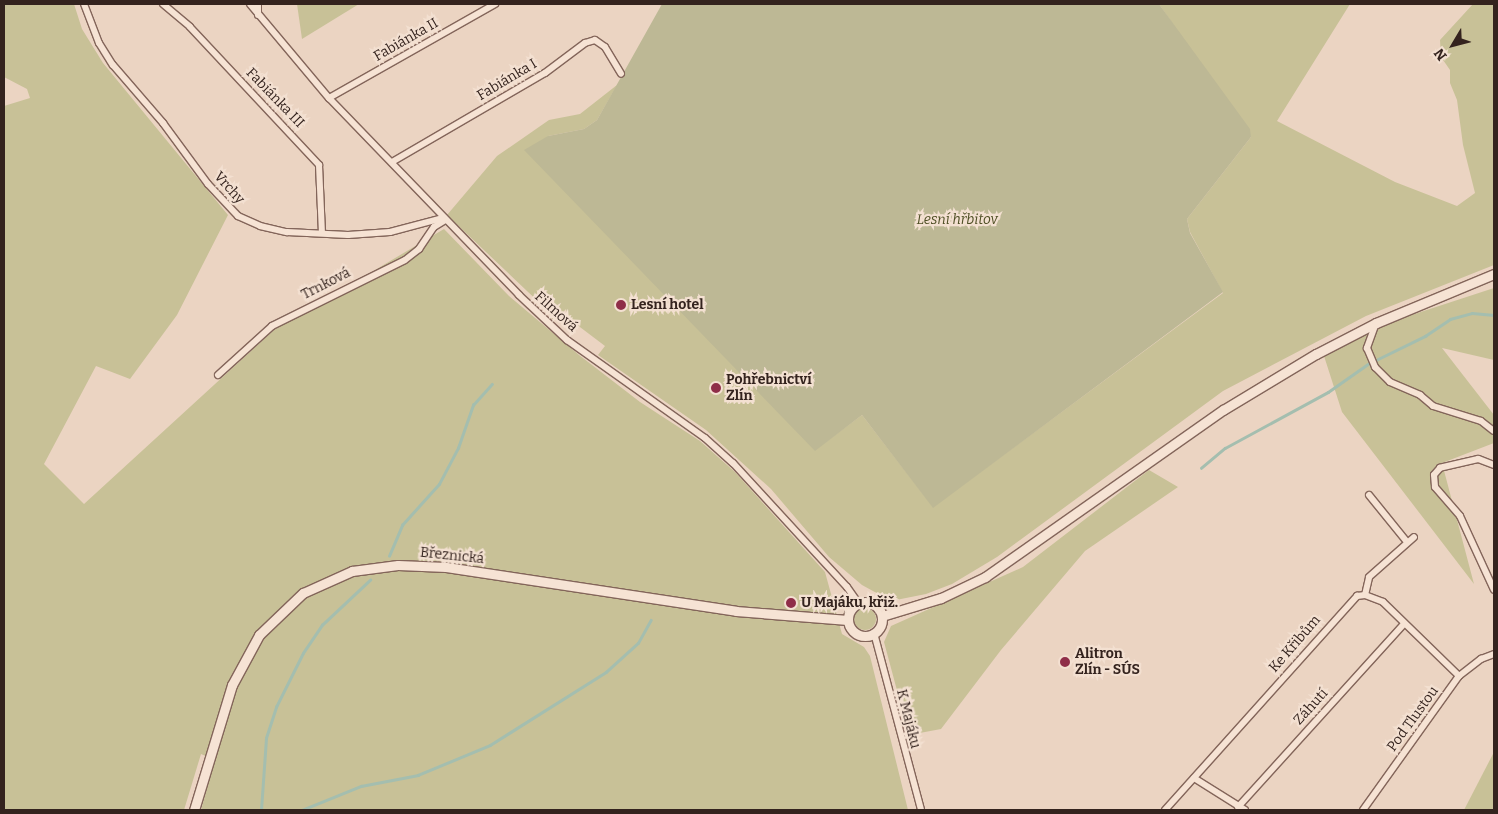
<!DOCTYPE html>
<meta charset="utf-8">
<style>
body{margin:0}
#map{position:relative;width:1498px;height:814px;overflow:hidden;background:#ebd4c2;font-family:Bitter,serif}
div>[style]{position:absolute}
[style*='--x']{left:calc(var(--x)*1px);top:calc(var(--y)*1px);width:calc(var(--w)*1px);rotate:calc(var(--a)*1deg)}
.green>*{inset:0;background:#c8c197}
.round{border-radius:50%}
.cemetery>*{inset:0;background:#bdb895}
.stream>*{height:2.5px;margin:-1.25px;padding:0 1.25px;transform-origin:1.25px;border-radius:1.25px;background:#a4beaf}
.roads{filter:drop-shadow(1px 0 #83655a) drop-shadow(-1px 0 #83655a) drop-shadow(0 1px #83655a) drop-shadow(0 -1px #83655a)}
.minor>*{height:6px;margin:-3px;padding:0 3px;transform-origin:3px;border-radius:3px;background:#f6e3d4}
.secondary>*{height:9px;margin:-4.5px;padding:0 4.5px;transform-origin:4.5px;border-radius:4.5px;background:#f6e3d4}
.secondary>.ring{margin:-4.5px;padding:0;box-sizing:content-box;background:none;border:9px solid #f6e3d4;border-radius:50%}
.dots>*{width:14px;height:14px;translate:-50% -50%;box-sizing:border-box;border:2px solid #f3e0d1;border-radius:50%}
span{translate:-50% -50%;white-space:nowrap;text-align:center;line-height:1.15;-webkit-text-stroke:4.5px #f3e0d1;paint-order:stroke}
.street-label{font-size:14px;color:#34231e}
.park-label{font-size:14px;color:#4f4f25;font-style:italic}
.poi-label{font-size:14px;color:#34231e;font-weight:700}
.left{translate:0 -50%;text-align:left}
.frame{position:absolute;inset:0;border:5px solid #34231e;pointer-events:none}
.north{position:absolute;left:1428px;top:20px;width:50px;height:50px;-webkit-text-stroke:4px #f3e0d1;paint-order:stroke;rotate:233deg;font-size:14px;font-weight:700;line-height:20px;text-align:center;color:#34231e}
.north::after{content:'';display:block;margin:auto;width:18px;height:22px;background:#34231e;clip-path:polygon(50% 0,100% 100%,50% 72%,0 100%)}
</style>
<div id="map">
<div class="green">
<div style="clip-path:polygon(4px 4px,74px 4px,82px 29px,103px 63px,228px 215px,177px 315px,130px 379px,96px 366px,44px 464px,84px 504px,274px 330px,444px 229px,509px 296px,579px 355px,640px 402px,700px 441px,735px 472px,825px 572px,842px 634px,864px 647px,870px 656px,908px 810px,201px 810px,215px 760px,201px 754px,184px 810px,4px 810px,4px 106px,30px 98px,27px 89px,4px 77px)"></div>
<div style="clip-path:polygon(297px 4px,359px 4px,302px 39px)"></div>
<div style="clip-path:polygon(1159px 4px,1350px 4px,1277px 121px,1395px 182px,1457px 206px,1475px 193px,1463px 145px,1457px 100px,1450px 83px,1450px 70px,1441px 57px,1440px 40px,1473px 4px,1494px 4px,1494px 265px,1366px 316px,1223px 391px,997px 557px,952px 584px,926px 594px,891px 601px,862px 585px,829px 557px,771px 489px,706px 430px,598px 355px,605px 346px,568px 318px,566px 309px,558px 318px,552px 319px,546px 309px,447px 215px,497px 156px,549px 120px,580px 114px,617px 85px,597px 120px,584px 129px,548px 136px,726px 358px,815px 450px,862px 415px,933px 507px,1223px 293px,1190px 232px,1187px 219px,1251px 137px)"></div>
<div style="clip-path:polygon(1494px 288px,1494px 360px,1442px 348px,1494px 415px,1494px 443px,1442px 463px,1474px 584px,1342px 412px,1324px 356px,1384px 324px)"></div>
<div style="clip-path:polygon(1149px 470px,1178px 487px,1085px 551px,1001px 650px,941px 729px,909px 735px,884px 642px,891px 626px,1023px 567px)"></div>
<div class="round" style="left:854px;top:608px;width:22px;height:22px"></div>
<div style="clip-path:polygon(1494px 752px,1494px 810px,1464px 810px)"></div>
</div>
<div class="cemetery">
<div style="clip-path:polygon(662px 4px,1159px 4px,1250px 129px,1251px 137px,1187px 219px,1190px 233px,1223px 292px,933px 508px,862px 415px,815px 451px,524px 150px,548px 136px,584px 129px,597px 120px)"></div>
</div>
<div class="stream">
<div style="--x:1376;--y:360;--w:55;--a:-26.1"></div>
<div style="--x:1425;--y:336;--w:30;--a:-34"></div>
<div style="--x:1450;--y:319;--w:23;--a:-15"></div>
<div style="--x:1472;--y:313;--w:22;--a:5"></div>
<div style="--x:1201;--y:468;--w:31;--a:-40"></div>
<div style="--x:1225;--y:448;--w:117;--a:-28.5"></div>
<div style="--x:1328;--y:392;--w:49;--a:-35"></div>
<div style="--x:389;--y:556;--w:34;--a:-67"></div>
<div style="--x:402;--y:525;--w:55;--a:-47.9"></div>
<div style="--x:439;--y:484;--w:41;--a:-62.2"></div>
<div style="--x:458;--y:448;--w:46;--a:-70.8"></div>
<div style="--x:473;--y:405;--w:28;--a:-48"></div>
<div style="--x:261;--y:810;--w:72;--a:-86"></div>
<div style="--x:266;--y:738;--w:33;--a:-72"></div>
<div style="--x:276;--y:707;--w:60;--a:-63.4"></div>
<div style="--x:303;--y:653;--w:34;--a:-56"></div>
<div style="--x:322;--y:625;--w:66;--a:-43.2"></div>
<div style="--x:302;--y:810;--w:64;--a:-22.1"></div>
<div style="--x:361;--y:786;--w:58;--a:-10.9"></div>
<div style="--x:418;--y:775;--w:78;--a:-22.6"></div>
<div style="--x:490;--y:745;--w:137;--a:-32.2"></div>
<div style="--x:606;--y:672;--w:43;--a:-42.2"></div>
<div style="--x:638;--y:643;--w:26;--a:-61"></div>
</div>
<div class="roads">
<div class="minor">
<div style="--x:84;--y:4;--w:42;--a:69"></div>
<div style="--x:99;--y:43;--w:26;--a:58"></div>
<div style="--x:113;--y:65;--w:77;--a:49.2"></div>
<div style="--x:163;--y:123;--w:76;--a:53.6"></div>
<div style="--x:208;--y:184;--w:44;--a:46.8"></div>
<div style="--x:238;--y:216;--w:24;--a:24"></div>
<div style="--x:260;--y:226;--w:28;--a:13"></div>
<div style="--x:287;--y:232;--w:61;--a:2.8"></div>
<div style="--x:348;--y:235;--w:42;--a:-4.1"></div>
<div style="--x:390;--y:232;--w:55;--a:-14.8"></div>
<div style="--x:163;--y:4;--w:35;--a:40"></div>
<div style="--x:190;--y:27;--w:189;--a:46.9"></div>
<div style="--x:319;--y:165;--w:68;--a:87.5"></div>
<div style="--x:250;--y:4;--w:123;--a:50"></div>
<div style="--x:329;--y:98;--w:274;--a:46"></div>
<div style="--x:519;--y:295;--w:66;--a:43.2"></div>
<div style="--x:567;--y:340;--w:169;--a:35.4"></div>
<div style="--x:705;--y:438;--w:38;--a:42"></div>
<div style="--x:733;--y:463;--w:168;--a:47.4"></div>
<div style="--x:847;--y:587;--w:19;--a:55"></div>
<div style="--x:258;--y:15;--w:11;--a:-90"></div>
<div style="--x:329;--y:98;--w:191;--a:-29.5"></div>
<div style="--x:392;--y:162;--w:177;--a:-30.2"></div>
<div style="--x:545;--y:73;--w:50;--a:-36.9"></div>
<div style="--x:585;--y:43;--w:10;--a:-17"></div>
<div style="--x:595;--y:40;--w:12;--a:35"></div>
<div style="--x:605;--y:47;--w:31;--a:59"></div>
<div style="--x:1376;--y:323;--w:27;--a:110"></div>
<div style="--x:1367;--y:348;--w:21;--a:67"></div>
<div style="--x:1375;--y:367;--w:21;--a:45"></div>
<div style="--x:1390;--y:382;--w:33;--a:23"></div>
<div style="--x:1420;--y:395;--w:17;--a:40"></div>
<div style="--x:1433;--y:406;--w:50;--a:17.4"></div>
<div style="--x:1481;--y:421;--w:16;--a:38"></div>
<div style="--x:218;--y:375;--w:73;--a:-42.2"></div>
<div style="--x:272;--y:326;--w:148;--a:-26.4"></div>
<div style="--x:405;--y:260;--w:18;--a:-38"></div>
<div style="--x:419;--y:249;--w:27;--a:-56"></div>
<div style="--x:434;--y:227;--w:13;--a:-32"></div>
<div style="--x:1494;--y:465;--w:17;--a:-159"></div>
<div style="--x:1478;--y:459;--w:39;--a:167"></div>
<div style="--x:1440;--y:468;--w:9;--a:131"></div>
<div style="--x:1434;--y:475;--w:12;--a:85"></div>
<div style="--x:1435;--y:487;--w:38;--a:49"></div>
<div style="--x:1460;--y:516;--w:81;--a:65.3"></div>
<div style="--x:1369;--y:495;--w:60;--a:51"></div>
<div style="--x:1365;--y:595;--w:18;--a:-77"></div>
<div style="--x:1369;--y:577;--w:60;--a:-41.6"></div>
<div style="--x:874;--y:633;--w:183;--a:75.1"></div>
<div style="--x:1194;--y:778;--w:60;--a:32.1"></div>
<div style="--x:1238;--y:807;--w:246;--a:-47.8"></div>
<div style="--x:1165;--y:810;--w:288;--a:-48.1"></div>
<div style="--x:1357;--y:596;--w:8;--a:-7"></div>
<div style="--x:1365;--y:595;--w:19;--a:21"></div>
<div style="--x:1383;--y:602;--w:106;--a:44.2"></div>
<div style="--x:1363;--y:810;--w:165;--a:-54.4"></div>
<div style="--x:1459;--y:676;--w:28;--a:-38"></div>
<div style="--x:1481;--y:659;--w:14;--a:-21"></div>
</div>
<div class="secondary">
<div class="ring" style="left:848px;top:602px;width:25px;height:25px"></div>
<div style="--x:882;--y:616;--w:62;--a:-17"></div>
<div style="--x:941;--y:598;--w:49;--a:-25.5"></div>
<div style="--x:985;--y:577;--w:291;--a:-35.1"></div>
<div style="--x:1223;--y:410;--w:109;--a:-31.1"></div>
<div style="--x:1316;--y:354;--w:68;--a:-27.3"></div>
<div style="--x:1376;--y:323;--w:128;--a:-22.6"></div>
<div style="--x:194;--y:810;--w:131;--a:-73.1"></div>
<div style="--x:232;--y:685;--w:57;--a:-61.6"></div>
<div style="--x:259;--y:635;--w:61;--a:-43.7"></div>
<div style="--x:303;--y:593;--w:54;--a:-24.2"></div>
<div style="--x:352;--y:571;--w:46;--a:-7.4"></div>
<div style="--x:398;--y:565;--w:48;--a:2.4"></div>
<div style="--x:446;--y:567;--w:293;--a:8.6"></div>
<div style="--x:736;--y:611;--w:112;--a:4.6"></div>
</div>
</div>
<div class="dots">
<div style="left:621px;top:305px;background:#8f2e48"></div>
<div style="left:716px;top:388px;background:#8f2e48"></div>
<div style="left:791px;top:603px;background:#8f2e48"></div>
<div style="left:1065px;top:662px;background:#8f2e48"></div>
</div>
<div class="street-label">
<span style="left:406px;top:40px;rotate:-30deg">Fabiánka II</span>
<span style="left:507px;top:80px;rotate:-31deg">Fabiánka I</span>
<span style="left:275px;top:98px;rotate:46deg">Fabiánka III</span>
<span style="left:229px;top:188px;rotate:48deg">Vrchy</span>
<span style="left:326px;top:284px;rotate:-27deg">Trnková</span>
<span style="left:556px;top:312px;rotate:42deg">Filmová</span>
<span style="left:452px;top:556px;rotate:6deg">Březnická</span>
<span style="left:1295px;top:644px;rotate:-49deg">Ke Křibům</span>
<span style="left:1311px;top:707px;rotate:-48deg">Záhutí</span>
<span style="left:908px;top:719px;rotate:76deg">K Majáku</span>
<span style="left:1413px;top:719px;rotate:-54deg">Pod Tlustou</span>
</div>
<div class="park-label">
<span style="left:957px;top:220px">Lesní hřbitov</span>
</div>
<div class="poi-label">
<span class="left" style="left:631px;top:305px">Lesní hotel</span>
<span class="left" style="left:726px;top:388px">Pohřebnictví<br>Zlín</span>
<span class="left" style="left:801px;top:603px">U Majáku, křiž.</span>
<span class="left" style="left:1075px;top:662px">Alitron<br>Zlín - SÚS</span>
</div>
<div class="frame"></div>
<div class="north">N</div>
</div>
